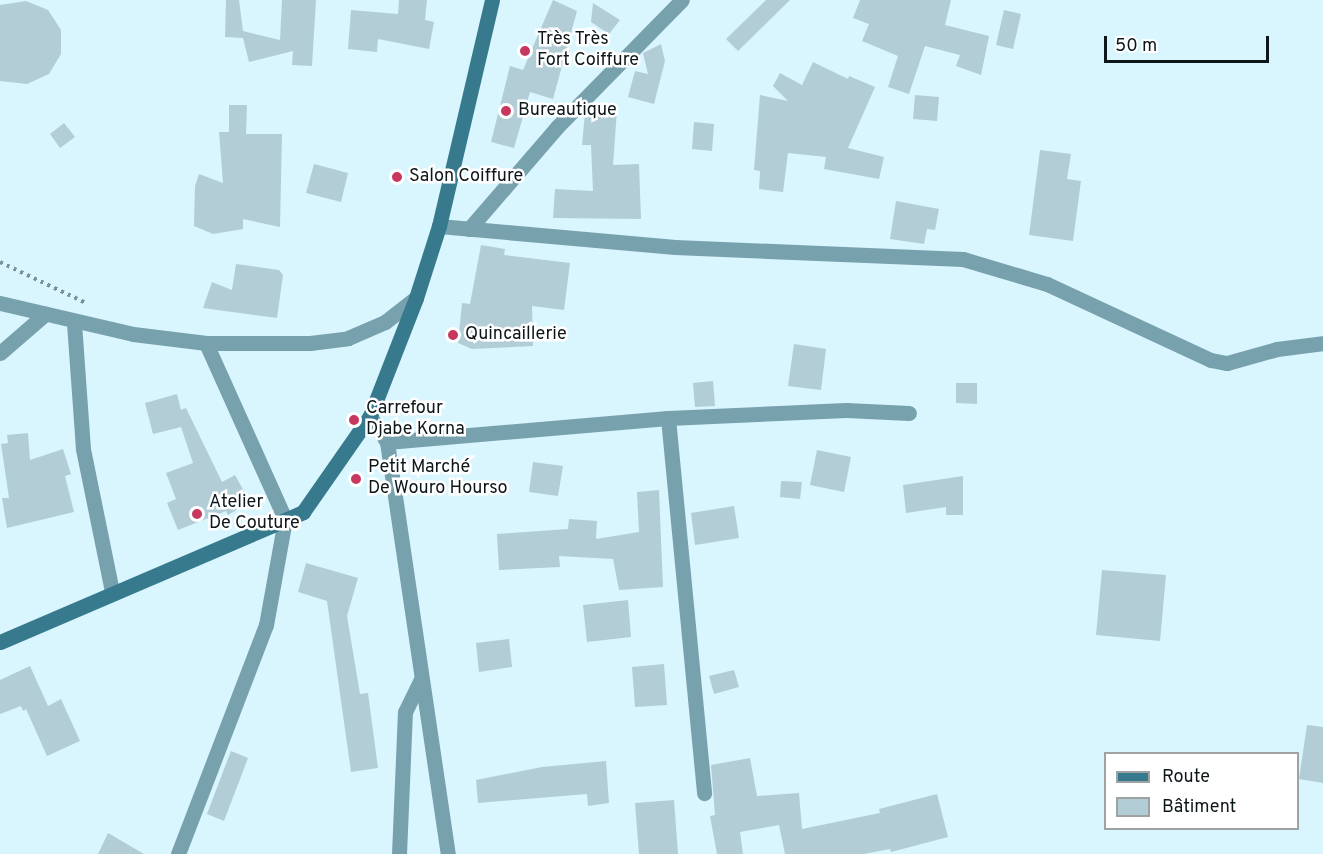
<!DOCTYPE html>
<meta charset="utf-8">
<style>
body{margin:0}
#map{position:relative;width:1323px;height:854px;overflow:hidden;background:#d9f5fe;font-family:Overpass,sans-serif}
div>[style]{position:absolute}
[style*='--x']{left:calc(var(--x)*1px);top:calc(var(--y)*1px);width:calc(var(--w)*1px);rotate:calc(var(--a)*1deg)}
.building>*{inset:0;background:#b2cdd6}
.path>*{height:4px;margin-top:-2px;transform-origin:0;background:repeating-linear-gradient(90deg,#7c9097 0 3px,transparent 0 7.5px)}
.minor>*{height:15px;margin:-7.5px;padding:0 7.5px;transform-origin:7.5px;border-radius:7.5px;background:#78a1ae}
.tertiary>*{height:15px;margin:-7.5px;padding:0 7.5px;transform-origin:7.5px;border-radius:7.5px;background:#78a1ae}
.secondary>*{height:15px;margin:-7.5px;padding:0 7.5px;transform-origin:7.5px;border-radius:7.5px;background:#387a8d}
.dots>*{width:16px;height:16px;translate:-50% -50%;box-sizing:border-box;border:3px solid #fff;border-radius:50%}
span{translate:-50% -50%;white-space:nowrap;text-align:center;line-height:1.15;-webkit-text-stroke:5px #fff;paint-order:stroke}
.poi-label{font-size:18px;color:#0d171a}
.left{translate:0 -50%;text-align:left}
.legend{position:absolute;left:1104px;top:752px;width:195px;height:78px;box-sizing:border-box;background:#fff;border:2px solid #9ea2a3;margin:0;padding:8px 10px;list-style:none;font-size:18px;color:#0d171a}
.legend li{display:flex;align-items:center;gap:12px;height:30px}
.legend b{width:30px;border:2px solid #9ea2a3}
.scale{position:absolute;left:1104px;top:36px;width:165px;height:27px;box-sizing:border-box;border:3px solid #0d171a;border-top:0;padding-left:8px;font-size:18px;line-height:21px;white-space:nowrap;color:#0d171a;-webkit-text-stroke:4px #fff;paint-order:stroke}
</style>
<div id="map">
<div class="building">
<div style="clip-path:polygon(226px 0,239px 0,243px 31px,280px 40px,282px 0,316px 0,312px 66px,292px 65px,293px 51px,249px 62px,243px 38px,225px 37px)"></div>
<div style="clip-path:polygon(399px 0,427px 0,425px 20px,434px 22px,429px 49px,378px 39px,377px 52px,348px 49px,351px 10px,398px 14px)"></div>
<div style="clip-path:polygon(553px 0,577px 11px,553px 99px,530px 92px,514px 148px,491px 142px,510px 66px,523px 70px)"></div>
<div style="clip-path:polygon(766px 0,790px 0,738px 51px,726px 39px)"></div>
<div style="clip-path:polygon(860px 0,951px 0,945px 25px,989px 36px,981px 75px,956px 66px,960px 55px,925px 46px,909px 94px,888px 87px,898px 56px,862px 41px,869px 24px,853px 18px)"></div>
<div style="clip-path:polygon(26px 1px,48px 10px,61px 30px,61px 54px,49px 74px,27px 84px,0 81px,0 5px)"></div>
<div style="clip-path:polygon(593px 3px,620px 20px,609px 34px,591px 22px)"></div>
<div style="clip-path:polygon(1004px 10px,1021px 14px,1013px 49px,996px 45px)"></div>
<div style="clip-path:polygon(661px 44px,665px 61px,654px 104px,628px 97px,635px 71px,648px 74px,643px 53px)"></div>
<div style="clip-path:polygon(813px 62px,848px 79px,849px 76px,875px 87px,848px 148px,884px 157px,879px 179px,824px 169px,826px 157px,788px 153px,783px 192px,759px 189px,760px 171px,754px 170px,760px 95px,788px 101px,773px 86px,780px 73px,802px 85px)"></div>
<div style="clip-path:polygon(915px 95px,939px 97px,937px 121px,913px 119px)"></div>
<div style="clip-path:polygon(229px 105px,247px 105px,246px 134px,282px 134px,280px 227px,243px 219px,243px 229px,213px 234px,194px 226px,195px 186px,199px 174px,223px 183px,219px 132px,229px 132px)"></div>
<div style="clip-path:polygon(617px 110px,613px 165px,639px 164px,641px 219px,553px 218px,555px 189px,593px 191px,591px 145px,582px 145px,585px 113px)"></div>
<div style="clip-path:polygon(694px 122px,714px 124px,712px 151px,692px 149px)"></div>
<div style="clip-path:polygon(64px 123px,75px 137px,60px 148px,50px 134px)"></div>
<div style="clip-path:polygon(1040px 150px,1071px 154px,1067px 179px,1081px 181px,1073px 241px,1029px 235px)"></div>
<div style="clip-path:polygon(314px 164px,348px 173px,341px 202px,306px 193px)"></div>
<div style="clip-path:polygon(896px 201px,939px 209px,935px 230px,927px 229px,924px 244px,890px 239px)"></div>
<div style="clip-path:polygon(481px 245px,505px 249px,504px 255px,570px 263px,564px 310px,532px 306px,533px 346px,472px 349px,458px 343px,462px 303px,470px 304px)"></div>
<div style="clip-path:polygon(236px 264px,279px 270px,283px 275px,277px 318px,203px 308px,212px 282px,232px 290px)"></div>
<div style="clip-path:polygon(794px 344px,826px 349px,821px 390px,788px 386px)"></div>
<div style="clip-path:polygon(713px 381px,715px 406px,695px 407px,693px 383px)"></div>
<div style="clip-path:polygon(956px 383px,977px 383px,977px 404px,956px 403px)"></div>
<div style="clip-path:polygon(177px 394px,181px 410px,186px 408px,222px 482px,235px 475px,250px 502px,228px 515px,226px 511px,178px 530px,167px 503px,176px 499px,166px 473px,193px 463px,181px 427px,153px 434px,145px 403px)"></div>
<div style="clip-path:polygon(28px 433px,30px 460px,63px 449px,71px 474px,65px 476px,74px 512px,7px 528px,2px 498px,9px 498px,1px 444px,8px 443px,7px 435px)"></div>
<div style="clip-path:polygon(817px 450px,851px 457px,844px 492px,810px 485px)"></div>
<div style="clip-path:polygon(533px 462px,563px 466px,558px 496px,529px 492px)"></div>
<div style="clip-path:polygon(963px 476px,963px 515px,946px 515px,946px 507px,906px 513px,903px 485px)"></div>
<div style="clip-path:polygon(781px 481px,802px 482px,800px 499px,780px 497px)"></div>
<div style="clip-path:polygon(659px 490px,663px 587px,619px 590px,613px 559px,559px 556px,560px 567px,499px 570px,497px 534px,568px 529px,569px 519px,597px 521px,596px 539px,639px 532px,637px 492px)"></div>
<div style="clip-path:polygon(734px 506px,739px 538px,695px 545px,691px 513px)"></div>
<div style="clip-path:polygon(306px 563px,358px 578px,347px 616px,360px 694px,368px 693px,378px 768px,351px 772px,327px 601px,298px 592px)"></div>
<div style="clip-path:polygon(1102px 570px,1166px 575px,1160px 641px,1096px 635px)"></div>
<div style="clip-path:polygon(628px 600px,631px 637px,587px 642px,583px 605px)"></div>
<div style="clip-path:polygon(509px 639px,512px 667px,479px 672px,476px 643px)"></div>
<div style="clip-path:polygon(664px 664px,667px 705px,635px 707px,632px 667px)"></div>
<div style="clip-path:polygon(30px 666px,48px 706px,61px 699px,80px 741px,47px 756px,26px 709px,23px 711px,21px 706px,0 714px,0 680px)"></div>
<div style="clip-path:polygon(734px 670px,739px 687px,714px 694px,709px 676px)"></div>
<div style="clip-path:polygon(1307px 725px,1323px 727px,1323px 783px,1299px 779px)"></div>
<div style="clip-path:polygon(231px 751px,248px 758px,224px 821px,207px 814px)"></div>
<div style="clip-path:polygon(750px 758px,757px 796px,799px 793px,802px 829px,880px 813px,879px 809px,937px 794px,948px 837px,891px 852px,890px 849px,864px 854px,785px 854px,779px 825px,740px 832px,743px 854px,717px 854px,710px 816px,715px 815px,711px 765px)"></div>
<div style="clip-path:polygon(606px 761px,609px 803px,588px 806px,587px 794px,478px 803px,476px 780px,542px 767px)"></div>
<div style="clip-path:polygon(674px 800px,678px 854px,639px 854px,635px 803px)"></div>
<div style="clip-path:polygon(108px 833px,144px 854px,98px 854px)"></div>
</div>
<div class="path">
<div style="--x:0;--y:262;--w:95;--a:25.5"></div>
</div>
<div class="minor">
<div style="--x:439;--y:226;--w:237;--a:5.1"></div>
<div style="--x:675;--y:247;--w:288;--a:2.4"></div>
<div style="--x:963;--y:259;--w:88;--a:16.6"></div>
<div style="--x:1047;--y:284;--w:181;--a:24.9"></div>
<div style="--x:1211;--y:360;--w:16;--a:11"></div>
<div style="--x:1227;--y:363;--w:52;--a:-15.6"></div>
<div style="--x:1277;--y:349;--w:46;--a:-7.4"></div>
<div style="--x:469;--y:229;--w:135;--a:-49.2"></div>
<div style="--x:557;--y:127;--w:178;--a:-45.5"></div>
<div style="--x:0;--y:303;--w:137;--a:13.1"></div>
<div style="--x:133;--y:334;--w:74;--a:7"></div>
<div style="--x:206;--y:343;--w:104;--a:0"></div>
<div style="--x:310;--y:343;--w:38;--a:-7"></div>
<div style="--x:348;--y:338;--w:40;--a:-23.4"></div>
<div style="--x:385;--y:322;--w:39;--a:-38"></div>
<div style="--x:74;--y:323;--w:126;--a:85.9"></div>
<div style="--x:83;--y:449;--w:145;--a:78.5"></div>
<div style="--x:0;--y:353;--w:60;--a:-40.9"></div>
<div style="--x:668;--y:418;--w:377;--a:84.5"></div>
<div style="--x:387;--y:442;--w:282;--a:-4.9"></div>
<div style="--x:668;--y:418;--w:178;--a:-2.6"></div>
<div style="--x:846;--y:410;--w:63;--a:2.7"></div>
<div style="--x:178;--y:854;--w:245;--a:-69"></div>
<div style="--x:266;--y:625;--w:108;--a:-79.8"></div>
<div style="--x:285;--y:519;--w:193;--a:-114.2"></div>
<div style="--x:399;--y:854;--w:142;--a:-87.6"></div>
<div style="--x:405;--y:712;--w:37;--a:-64"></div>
</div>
<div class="tertiary">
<div style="--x:370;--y:416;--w:31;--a:57"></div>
<div style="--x:387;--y:442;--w:416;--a:81.6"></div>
</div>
<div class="secondary">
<div style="--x:0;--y:642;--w:330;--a:-23.2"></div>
<div style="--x:303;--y:512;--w:117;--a:-55.1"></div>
<div style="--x:370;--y:416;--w:127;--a:-68.7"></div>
<div style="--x:416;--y:298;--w:76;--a:-72.3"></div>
<div style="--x:439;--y:226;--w:232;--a:-76.8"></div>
</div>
<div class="dots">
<div style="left:525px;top:51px;background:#c7385e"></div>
<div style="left:506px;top:111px;background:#c7385e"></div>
<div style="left:397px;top:177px;background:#c7385e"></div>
<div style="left:453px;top:335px;background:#c7385e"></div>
<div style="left:354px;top:420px;background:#c7385e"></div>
<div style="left:356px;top:479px;background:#c7385e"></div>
<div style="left:197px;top:514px;background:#c7385e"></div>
</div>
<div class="poi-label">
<span class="left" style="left:537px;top:51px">Très Très<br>Fort Coiffure</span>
<span class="left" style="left:518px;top:111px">Bureautique</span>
<span class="left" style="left:409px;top:177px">Salon Coiffure</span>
<span class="left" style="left:465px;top:335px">Quincaillerie</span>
<span class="left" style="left:366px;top:420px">Carrefour<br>Djabe Korna</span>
<span class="left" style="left:368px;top:479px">Petit Marché<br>De Wouro Hourso</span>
<span class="left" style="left:209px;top:514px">Atelier<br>De Couture</span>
</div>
<ul class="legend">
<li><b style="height:8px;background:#387a8d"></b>Route</li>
<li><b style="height:16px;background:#b2cdd6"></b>Bâtiment</li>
</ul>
<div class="scale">50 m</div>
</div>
